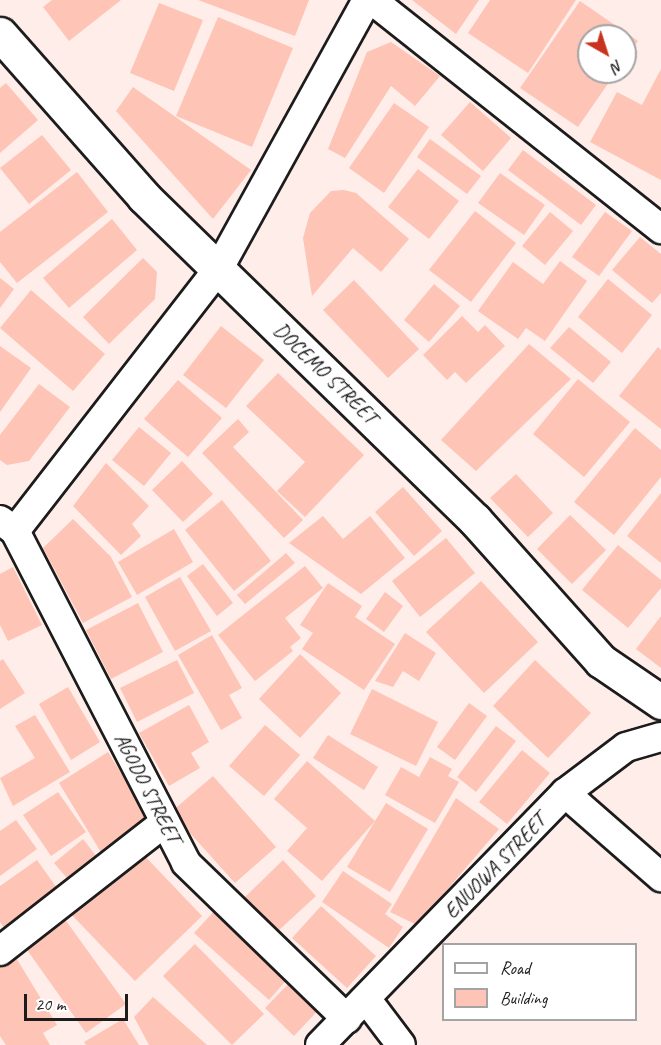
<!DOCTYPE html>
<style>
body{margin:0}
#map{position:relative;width:661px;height:1045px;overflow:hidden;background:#ffede9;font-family:Caveat,sans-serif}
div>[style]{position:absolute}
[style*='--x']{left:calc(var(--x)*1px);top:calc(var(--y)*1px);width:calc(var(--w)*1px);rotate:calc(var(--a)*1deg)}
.building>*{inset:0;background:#fec4b6}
.roads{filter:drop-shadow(2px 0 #1c1c1c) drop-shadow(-2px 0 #1c1c1c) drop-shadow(0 2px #1c1c1c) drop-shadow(0 -2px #1c1c1c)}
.minor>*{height:28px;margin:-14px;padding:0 14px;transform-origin:14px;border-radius:14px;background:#fff}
.tertiary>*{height:33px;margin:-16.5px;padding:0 16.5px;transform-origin:16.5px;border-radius:16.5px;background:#fff}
span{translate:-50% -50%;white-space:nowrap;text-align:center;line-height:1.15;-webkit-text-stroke:5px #fff;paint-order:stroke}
.street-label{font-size:21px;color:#1c1c1c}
.legend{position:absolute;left:442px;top:943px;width:195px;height:78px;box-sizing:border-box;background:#fff;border:2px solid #a4a4a4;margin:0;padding:8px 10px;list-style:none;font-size:18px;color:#1c1c1c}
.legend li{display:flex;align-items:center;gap:12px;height:30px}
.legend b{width:30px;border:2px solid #a4a4a4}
.north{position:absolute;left:577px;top:24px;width:60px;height:60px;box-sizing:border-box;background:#fff;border:2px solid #a4a4a4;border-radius:50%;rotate:141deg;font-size:16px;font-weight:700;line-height:24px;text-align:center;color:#1c1c1c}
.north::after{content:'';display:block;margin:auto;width:21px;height:27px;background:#c8321e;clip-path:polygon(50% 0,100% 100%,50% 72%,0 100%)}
.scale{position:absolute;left:24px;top:994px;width:104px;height:27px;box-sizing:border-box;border:3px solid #1c1c1c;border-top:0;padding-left:8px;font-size:18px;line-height:21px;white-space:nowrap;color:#1c1c1c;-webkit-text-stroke:4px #fff;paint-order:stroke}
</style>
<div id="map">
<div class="building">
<div style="clip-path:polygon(52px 0,121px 0,69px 41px,43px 7px)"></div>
<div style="clip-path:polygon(198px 0,309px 0,295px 36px)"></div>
<div style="clip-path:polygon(412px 0,479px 0,456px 34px)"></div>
<div style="clip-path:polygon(490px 0,576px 0,528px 73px,468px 33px)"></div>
<div style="clip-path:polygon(580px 1px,638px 41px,625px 60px,625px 36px,589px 36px,589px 72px,616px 72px,578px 127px,520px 88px)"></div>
<div style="clip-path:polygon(159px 3px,203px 20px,174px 91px,130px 73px)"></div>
<div style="clip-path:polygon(218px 17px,293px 48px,252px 147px,176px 116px)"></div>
<div style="clip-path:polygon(391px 42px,440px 76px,415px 106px,391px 86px,345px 158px,328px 149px,367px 52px)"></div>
<div style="clip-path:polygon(661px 69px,661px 180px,590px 142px,617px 92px,642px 105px)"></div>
<div style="clip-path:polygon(6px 83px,38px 120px,0 153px,0 88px)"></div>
<div style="clip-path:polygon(133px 87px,251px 170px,213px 219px,116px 111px)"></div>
<div style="clip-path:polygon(470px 102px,511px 138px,483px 171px,441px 135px)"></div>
<div style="clip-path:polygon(394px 103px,429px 127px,384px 193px,349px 168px)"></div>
<div style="clip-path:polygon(42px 135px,71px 170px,29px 204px,0 168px)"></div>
<div style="clip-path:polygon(430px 139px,481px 176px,467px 194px,417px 157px)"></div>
<div style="clip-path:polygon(523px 150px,596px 205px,581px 225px,508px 170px)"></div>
<div style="clip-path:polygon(418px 169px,459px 201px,429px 239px,388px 207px)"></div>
<div style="clip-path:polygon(77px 172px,108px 212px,17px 283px,0 262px,0 232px)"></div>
<div style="clip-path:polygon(500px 173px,545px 205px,524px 235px,478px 203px)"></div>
<div style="clip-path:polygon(344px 190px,356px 193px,409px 239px,381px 272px,353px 248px,312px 296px,303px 238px,310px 213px,331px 191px)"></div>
<div style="clip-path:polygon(475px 211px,516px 243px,471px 302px,429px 270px)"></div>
<div style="clip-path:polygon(550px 212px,573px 231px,545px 265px,522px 246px)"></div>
<div style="clip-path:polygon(605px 212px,632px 231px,599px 276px,572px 257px)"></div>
<div style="clip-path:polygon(112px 219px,137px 250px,69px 308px,43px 278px)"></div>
<div style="clip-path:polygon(640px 237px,661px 254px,661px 293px,652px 303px,612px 270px)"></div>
<div style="clip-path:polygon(143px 258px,157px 272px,155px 299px,109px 344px,83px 317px)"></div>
<div style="clip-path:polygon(560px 261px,587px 281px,545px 341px,526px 328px,518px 339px,478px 311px,513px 262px,543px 284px)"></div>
<div style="clip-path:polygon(0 278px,14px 289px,0 308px)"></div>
<div style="clip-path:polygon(608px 279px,652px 315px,622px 353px,578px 317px)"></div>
<div style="clip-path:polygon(354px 280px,419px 349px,388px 378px,323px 310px)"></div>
<div style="clip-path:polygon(434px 284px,460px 306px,429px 342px,404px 320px)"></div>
<div style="clip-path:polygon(31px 290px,105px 354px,73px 391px,0 328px)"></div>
<div style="clip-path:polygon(462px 316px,478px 332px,485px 325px,505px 346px,466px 383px,455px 372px,447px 380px,423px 355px)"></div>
<div style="clip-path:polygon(221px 326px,264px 360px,226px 408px,183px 375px)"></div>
<div style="clip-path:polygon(569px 327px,611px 362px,593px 383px,550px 348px)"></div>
<div style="clip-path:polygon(529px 344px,571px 379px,476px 471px,441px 440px)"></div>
<div style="clip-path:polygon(0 346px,31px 368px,0 412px)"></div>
<div style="clip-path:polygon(658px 347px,661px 350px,661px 429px,619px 396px)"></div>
<div style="clip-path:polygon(278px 373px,364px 455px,305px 517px,277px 491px,305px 462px,246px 406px)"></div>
<div style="clip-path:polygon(578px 379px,630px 422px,584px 477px,533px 434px)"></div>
<div style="clip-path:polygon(178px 380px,222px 418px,188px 457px,144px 419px)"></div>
<div style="clip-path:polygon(39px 384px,70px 407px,29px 461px,7px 465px,0 460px,0 435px)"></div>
<div style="clip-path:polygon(238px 419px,249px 432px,233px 447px,303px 520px,284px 538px,202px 453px)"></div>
<div style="clip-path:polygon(139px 427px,171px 453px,144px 486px,112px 460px)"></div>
<div style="clip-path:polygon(635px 428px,661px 450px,661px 477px,614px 535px,574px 502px)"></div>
<div style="clip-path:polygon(182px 461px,213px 494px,183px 522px,152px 490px)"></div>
<div style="clip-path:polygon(106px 463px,149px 506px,132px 524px,141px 536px,121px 555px,73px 506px)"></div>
<div style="clip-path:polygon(516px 474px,553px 513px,528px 537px,490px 498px)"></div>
<div style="clip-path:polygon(403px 487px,442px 531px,414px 556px,375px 512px)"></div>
<div style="clip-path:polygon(661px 493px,661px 563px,627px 536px)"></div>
<div style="clip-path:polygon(222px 500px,271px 561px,234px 591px,185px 530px)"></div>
<div style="clip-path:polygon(570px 515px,606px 550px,572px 584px,537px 549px)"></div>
<div style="clip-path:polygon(323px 516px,343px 539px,370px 516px,405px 558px,361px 594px,289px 543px)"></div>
<div style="clip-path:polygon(73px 519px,111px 557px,132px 597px,83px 623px,43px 548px)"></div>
<div style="clip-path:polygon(174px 529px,193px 562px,137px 595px,118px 562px)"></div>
<div style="clip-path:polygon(446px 538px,475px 573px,420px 617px,392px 581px)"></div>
<div style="clip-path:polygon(618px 545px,661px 580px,661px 588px,628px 628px,582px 590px)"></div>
<div style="clip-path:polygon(286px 553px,295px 563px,245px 604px,237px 595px)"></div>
<div style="clip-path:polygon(203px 564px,233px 603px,217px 616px,187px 576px)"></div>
<div style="clip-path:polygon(305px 566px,323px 588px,285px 618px,301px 638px,290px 647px,293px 651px,255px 681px,218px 635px)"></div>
<div style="clip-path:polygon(13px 567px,42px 625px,8px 641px,0 625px,0 574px)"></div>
<div style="clip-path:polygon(180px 577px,211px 631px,175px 651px,145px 597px)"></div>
<div style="clip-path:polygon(481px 581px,538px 642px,484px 693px,426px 632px)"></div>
<div style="clip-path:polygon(328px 583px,362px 606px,355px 617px,395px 644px,364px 690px,302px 649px,313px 633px,300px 625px)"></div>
<div style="clip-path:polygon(385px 592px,403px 606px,384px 632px,366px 619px)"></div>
<div style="clip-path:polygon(138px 603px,163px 652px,111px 679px,86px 630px)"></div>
<div style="clip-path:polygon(661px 616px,661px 668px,636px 649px)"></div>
<div style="clip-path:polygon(405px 633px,436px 653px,419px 681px,403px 671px,393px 687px,375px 681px)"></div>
<div style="clip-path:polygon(212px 635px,242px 688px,229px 695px,242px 718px,221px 730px,178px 655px)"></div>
<div style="clip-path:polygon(300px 654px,341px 693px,300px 738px,259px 699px)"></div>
<div style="clip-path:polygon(3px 659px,25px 693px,0 709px,0 661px)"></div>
<div style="clip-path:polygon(177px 660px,194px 693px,137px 722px,120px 688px)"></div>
<div style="clip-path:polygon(535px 660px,591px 713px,548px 758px,493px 706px)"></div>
<div style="clip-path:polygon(68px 687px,100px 742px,71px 760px,39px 704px)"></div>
<div style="clip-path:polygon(372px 689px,438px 722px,416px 766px,350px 734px)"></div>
<div style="clip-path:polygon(469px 703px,487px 716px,455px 760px,437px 747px)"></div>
<div style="clip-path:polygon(189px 705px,209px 742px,191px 753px,200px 768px,169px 786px,139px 733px)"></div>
<div style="clip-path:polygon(35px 715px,70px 772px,13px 806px,0 778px,35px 758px,15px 726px)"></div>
<div style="clip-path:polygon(265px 725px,300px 755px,264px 796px,229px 766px)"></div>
<div style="clip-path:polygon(496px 726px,516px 741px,476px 792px,457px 777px)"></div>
<div style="clip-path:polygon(328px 735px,378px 767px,364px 790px,313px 758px)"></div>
<div style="clip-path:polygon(522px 750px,550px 773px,507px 824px,479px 802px)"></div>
<div style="clip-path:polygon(108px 752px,152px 823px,102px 854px,59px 783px)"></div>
<div style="clip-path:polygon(430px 757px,452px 769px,448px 776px,459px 782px,435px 823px,385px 795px,401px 767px,419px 777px)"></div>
<div style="clip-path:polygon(307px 761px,375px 821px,322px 881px,287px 851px,307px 828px,274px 799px)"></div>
<div style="clip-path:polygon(213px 776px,276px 847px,235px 883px,171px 812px)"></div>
<div style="clip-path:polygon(58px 792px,86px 832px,51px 856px,23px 815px)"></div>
<div style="clip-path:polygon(456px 798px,499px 829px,417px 925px,390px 912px)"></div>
<div style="clip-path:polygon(386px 803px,428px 829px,390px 892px,347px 867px)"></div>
<div style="clip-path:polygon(16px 820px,37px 849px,0 876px,0 831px)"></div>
<div style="clip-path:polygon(83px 839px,100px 861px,72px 884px,54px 863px)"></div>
<div style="clip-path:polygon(138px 849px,202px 916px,135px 981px,70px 913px)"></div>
<div style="clip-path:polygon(37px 860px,64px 898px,11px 937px,0 922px,0 886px)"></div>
<div style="clip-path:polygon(283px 860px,316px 896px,277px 932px,245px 897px)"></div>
<div style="clip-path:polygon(343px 871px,392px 904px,385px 914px,403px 927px,389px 948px,322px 902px)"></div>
<div style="clip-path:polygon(321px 906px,376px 956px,347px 988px,292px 938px)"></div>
<div style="clip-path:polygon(217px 908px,291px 975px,269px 1000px,194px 933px)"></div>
<div style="clip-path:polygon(64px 918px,126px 1004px,86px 1033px,25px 947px)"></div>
<div style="clip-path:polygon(195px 944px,264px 1014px,232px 1045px,163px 976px)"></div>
<div style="clip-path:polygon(15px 956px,57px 1025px,43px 1033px,50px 1045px,6px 1045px,0 1036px,0 965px)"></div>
<div style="clip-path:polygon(294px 978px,322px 1006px,294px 1036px,265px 1008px)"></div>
<div style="clip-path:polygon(153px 997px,207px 1045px,149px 1045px,134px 1017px)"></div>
<div style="clip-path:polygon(123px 1019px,139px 1045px,86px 1045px,84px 1042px)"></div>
</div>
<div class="roads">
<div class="minor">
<div style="--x:372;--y:0;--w:369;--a:38.4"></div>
<div style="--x:0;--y:520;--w:19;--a:36"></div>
<div style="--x:15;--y:531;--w:373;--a:62.7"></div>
<div style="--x:186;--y:863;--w:224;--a:44.1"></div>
<div style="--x:15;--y:531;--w:333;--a:-52.2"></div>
<div style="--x:219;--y:268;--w:306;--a:-61.1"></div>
<div style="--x:565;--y:793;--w:128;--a:41.2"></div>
<div style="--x:0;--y:951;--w:209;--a:-38"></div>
<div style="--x:367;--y:1000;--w:56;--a:52.9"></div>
<div style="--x:320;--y:1045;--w:351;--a:-45.8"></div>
<div style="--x:565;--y:793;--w:76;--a:-37"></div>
<div style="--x:626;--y:747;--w:36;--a:-16"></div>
</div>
<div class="tertiary">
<div style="--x:0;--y:34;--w:217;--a:48.5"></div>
<div style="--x:144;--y:197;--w:462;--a:44.3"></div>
<div style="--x:475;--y:520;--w:189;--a:48.2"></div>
<div style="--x:601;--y:661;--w:73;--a:34.3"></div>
</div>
</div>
<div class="street-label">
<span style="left:326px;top:373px;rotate:44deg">DOCEMO STREET</span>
<span style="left:148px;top:788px;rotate:63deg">AGODO STREET</span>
<span style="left:495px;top:866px;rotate:-46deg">ENUOWA STREET</span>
</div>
<ul class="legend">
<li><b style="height:8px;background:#fff"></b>Road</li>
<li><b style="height:16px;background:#fec4b6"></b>Building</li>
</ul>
<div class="north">N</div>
<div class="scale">20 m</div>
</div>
